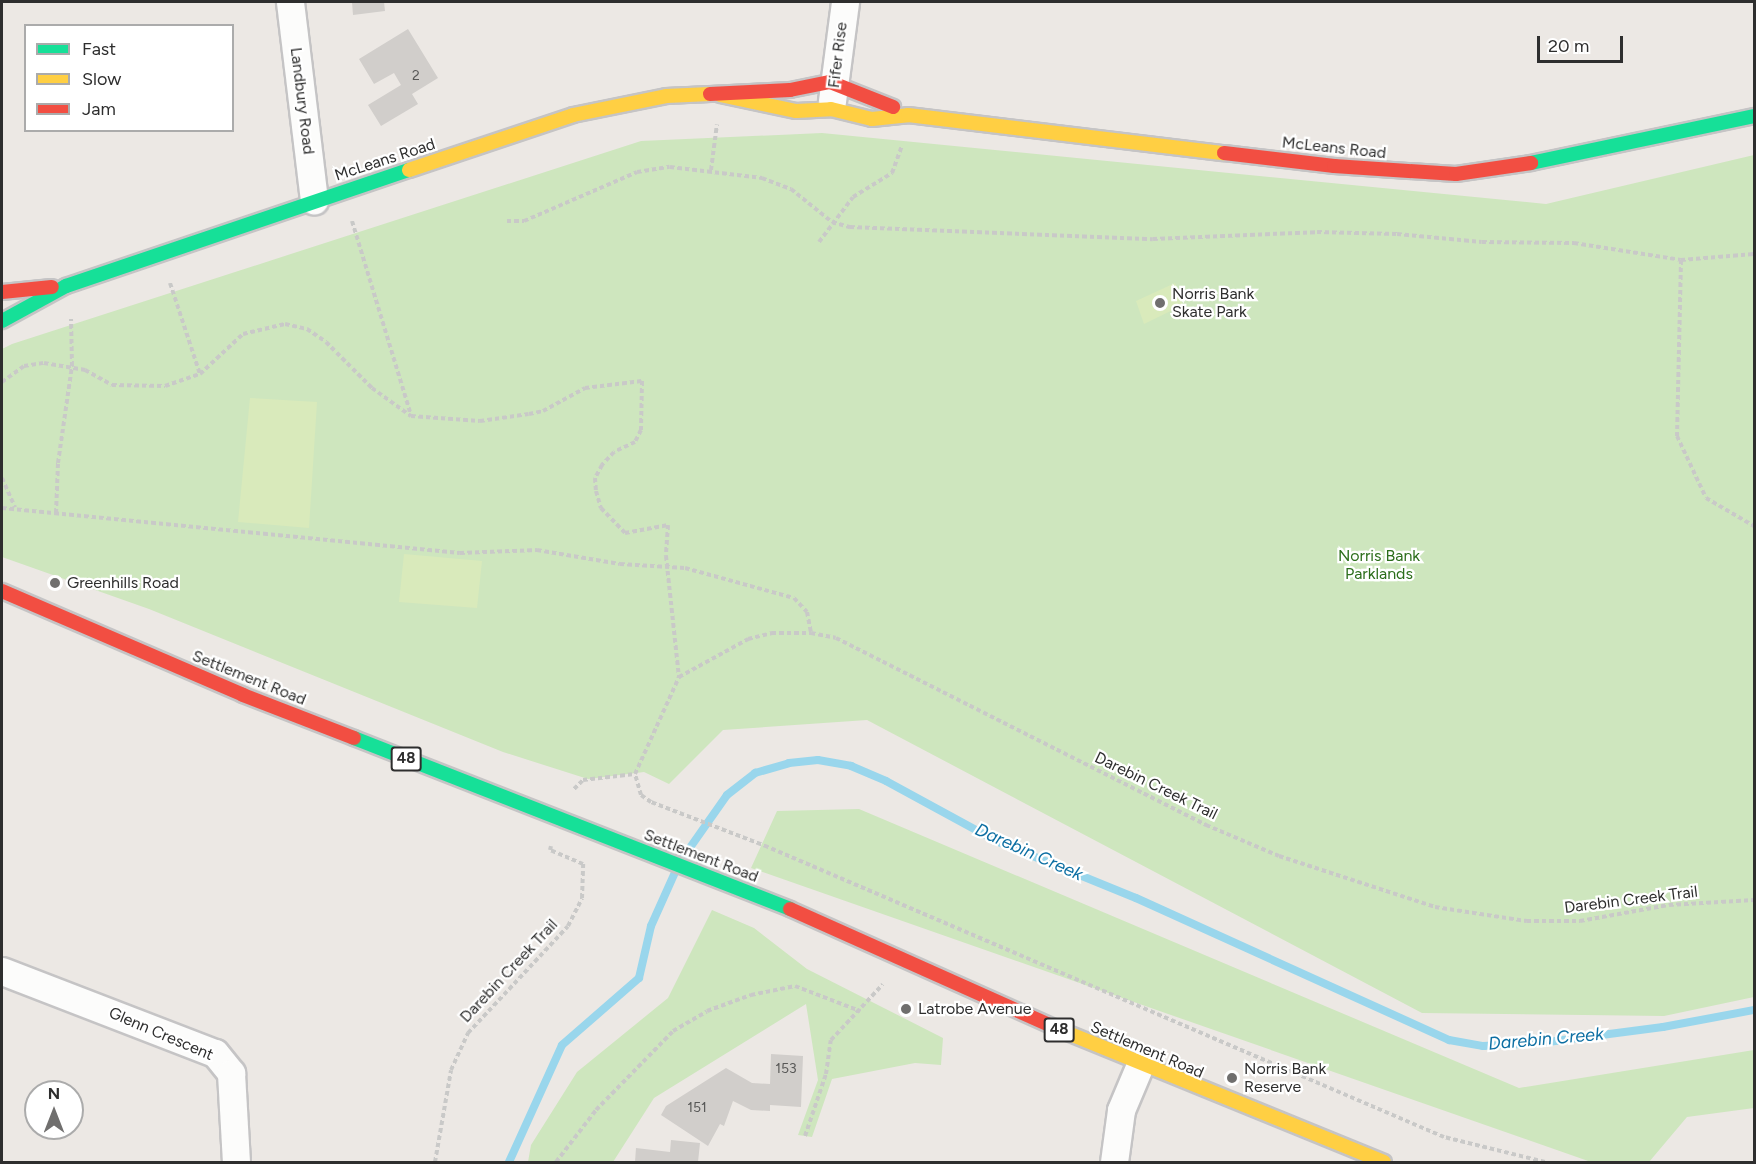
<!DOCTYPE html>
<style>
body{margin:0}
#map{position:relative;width:1756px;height:1164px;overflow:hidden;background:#ece8e4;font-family:Figtree,sans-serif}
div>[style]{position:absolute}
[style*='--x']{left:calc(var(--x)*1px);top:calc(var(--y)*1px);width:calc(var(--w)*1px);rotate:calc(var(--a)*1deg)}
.green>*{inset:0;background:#cee6be}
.pitch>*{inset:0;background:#d9eabb}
.stream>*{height:8px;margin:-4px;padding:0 4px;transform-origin:4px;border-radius:4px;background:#99d6ec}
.building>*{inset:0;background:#d1cecb}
.path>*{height:4px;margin-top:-2px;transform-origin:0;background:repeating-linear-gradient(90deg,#c9c9c8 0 4.5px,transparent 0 7.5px)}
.roads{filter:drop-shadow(2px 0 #c5c4c5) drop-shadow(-2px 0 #c5c4c5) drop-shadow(0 2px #c5c4c5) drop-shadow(0 -2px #c5c4c5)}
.street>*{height:27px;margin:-13.5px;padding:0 13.5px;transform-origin:13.5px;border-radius:13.5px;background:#fcfcfb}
.fast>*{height:14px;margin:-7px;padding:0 7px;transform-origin:7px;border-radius:7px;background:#16e098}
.slow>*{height:14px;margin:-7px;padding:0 7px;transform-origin:7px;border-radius:7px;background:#ffcf43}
.jam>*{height:14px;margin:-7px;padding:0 7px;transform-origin:7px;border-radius:7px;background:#f24e42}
.dots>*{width:16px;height:16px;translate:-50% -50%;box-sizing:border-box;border:3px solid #fff;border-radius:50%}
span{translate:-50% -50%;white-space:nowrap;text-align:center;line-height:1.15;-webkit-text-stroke:4.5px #fff;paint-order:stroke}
.number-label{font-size:14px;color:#585857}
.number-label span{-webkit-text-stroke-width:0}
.shield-label span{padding:2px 4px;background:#fff;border:2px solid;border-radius:4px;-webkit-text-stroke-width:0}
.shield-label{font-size:15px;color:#2e2e2e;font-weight:700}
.street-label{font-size:16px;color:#2e2e2e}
.poi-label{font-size:16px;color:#2e2e2e}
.left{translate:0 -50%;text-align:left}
.park-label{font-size:16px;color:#2c6e1b}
.water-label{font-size:18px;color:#0d6fa3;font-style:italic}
.frame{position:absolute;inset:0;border:3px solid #2e2e2e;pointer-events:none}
.legend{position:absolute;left:24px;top:24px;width:210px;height:108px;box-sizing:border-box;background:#fff;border:2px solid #ababab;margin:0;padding:8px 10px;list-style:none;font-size:18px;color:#2e2e2e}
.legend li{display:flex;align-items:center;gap:12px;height:30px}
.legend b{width:30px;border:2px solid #ababab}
.north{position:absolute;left:24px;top:1080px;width:60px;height:60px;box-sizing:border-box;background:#fff;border:2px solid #ababab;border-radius:50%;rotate:0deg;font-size:16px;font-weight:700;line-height:24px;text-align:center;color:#2e2e2e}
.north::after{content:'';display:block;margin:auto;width:21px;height:27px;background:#706f6e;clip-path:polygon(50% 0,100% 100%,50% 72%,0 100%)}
.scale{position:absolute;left:1537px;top:36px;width:86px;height:27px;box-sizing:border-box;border:3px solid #2e2e2e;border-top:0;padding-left:8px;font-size:18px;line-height:21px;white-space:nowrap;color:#2e2e2e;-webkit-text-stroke:4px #fff;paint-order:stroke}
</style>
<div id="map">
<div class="green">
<div style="clip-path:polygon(822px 133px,1546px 204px,1754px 155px,1754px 997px,1664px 1016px,1422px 1013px,867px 720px,723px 730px,669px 784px,644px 772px,588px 779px,503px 752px,149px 609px,2px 557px,2px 349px,12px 344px,641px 141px)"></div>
<div style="clip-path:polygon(859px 809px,1519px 1088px,1754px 1050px,1754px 1108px,1687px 1117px,1649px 1162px,1591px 1162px,751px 868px,777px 811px)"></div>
<div style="clip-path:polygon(712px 910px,754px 928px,807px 969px,943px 1038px,941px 1065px,915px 1063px,832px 1079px,812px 1137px,798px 1135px,818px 1080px,806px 1004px,654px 1098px,613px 1162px,528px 1162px,531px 1145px,577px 1072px,668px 998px)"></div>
</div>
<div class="pitch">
<div style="clip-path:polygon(1175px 283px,1183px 305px,1144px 324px,1136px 301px)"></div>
<div style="clip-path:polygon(250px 398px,317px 402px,309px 528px,238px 522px)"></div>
<div style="clip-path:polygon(404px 554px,482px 561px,477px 608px,399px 602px)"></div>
</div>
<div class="stream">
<div style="--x:682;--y:859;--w:78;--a:-54.9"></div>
<div style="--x:727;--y:795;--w:36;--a:-38"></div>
<div style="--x:755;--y:773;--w:35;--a:-16"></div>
<div style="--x:789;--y:763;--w:29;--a:-6"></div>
<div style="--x:818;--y:760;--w:34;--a:10"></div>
<div style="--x:851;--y:766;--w:38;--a:23"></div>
<div style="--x:886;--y:781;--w:125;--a:28.6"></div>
<div style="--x:996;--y:841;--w:151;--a:22.2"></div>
<div style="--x:1136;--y:898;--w:344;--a:24.4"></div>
<div style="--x:1449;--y:1040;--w:35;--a:10"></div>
<div style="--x:1483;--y:1046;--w:57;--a:-3"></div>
<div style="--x:1540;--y:1043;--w:124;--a:-7.4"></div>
<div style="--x:1663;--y:1027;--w:93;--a:-10.6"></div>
<div style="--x:509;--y:1162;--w:128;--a:-65.6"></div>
<div style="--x:562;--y:1045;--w:102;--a:-41"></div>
<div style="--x:639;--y:978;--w:53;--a:-77"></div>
<div style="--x:651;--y:926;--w:61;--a:-65.9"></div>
</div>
<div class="building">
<div style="clip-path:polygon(352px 2px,384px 2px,385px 11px,353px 15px)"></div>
<div style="clip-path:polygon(408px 29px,438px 78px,412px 94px,418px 104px,381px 126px,368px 105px,401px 85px,394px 73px,374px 84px,359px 59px)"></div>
<div style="clip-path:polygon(771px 1054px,803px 1056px,801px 1107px,770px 1105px,770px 1111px,751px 1110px,733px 1101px,724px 1126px,720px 1124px,708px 1146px,661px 1115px,666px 1106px,726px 1068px,752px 1083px,770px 1084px)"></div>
<div style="clip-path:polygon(671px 1140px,700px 1143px,698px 1162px,635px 1162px,636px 1148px,670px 1152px)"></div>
</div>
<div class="path">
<div style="--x:711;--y:170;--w:46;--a:-82.6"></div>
<div style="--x:352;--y:221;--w:203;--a:73.1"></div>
<div style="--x:507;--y:221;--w:17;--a:0"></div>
<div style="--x:524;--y:221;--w:123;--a:-23.4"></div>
<div style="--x:637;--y:172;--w:33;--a:-9"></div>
<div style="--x:670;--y:167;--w:93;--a:6.8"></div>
<div style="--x:762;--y:178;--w:31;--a:21"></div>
<div style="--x:791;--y:189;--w:53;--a:38.8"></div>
<div style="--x:832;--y:222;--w:19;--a:16"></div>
<div style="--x:850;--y:227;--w:303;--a:2.3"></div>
<div style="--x:1153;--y:239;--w:164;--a:-2.4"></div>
<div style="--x:1317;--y:232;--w:80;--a:1.4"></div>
<div style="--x:1397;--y:234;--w:85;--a:5.4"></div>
<div style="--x:1482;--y:242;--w:92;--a:0.6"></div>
<div style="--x:1574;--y:243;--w:108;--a:9"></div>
<div style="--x:1681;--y:260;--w:73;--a:-4.7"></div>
<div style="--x:819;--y:242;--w:56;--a:-52.9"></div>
<div style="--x:853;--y:197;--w:46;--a:-31.6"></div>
<div style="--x:892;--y:173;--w:29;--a:-70"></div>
<div style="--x:1681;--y:260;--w:176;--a:91.3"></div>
<div style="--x:1677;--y:436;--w:68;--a:64.9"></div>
<div style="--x:1706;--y:498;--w:56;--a:30.3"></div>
<div style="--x:170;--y:283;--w:96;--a:71.8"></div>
<div style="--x:2;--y:382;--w:27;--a:-36"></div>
<div style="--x:24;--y:366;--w:20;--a:-9"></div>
<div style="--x:44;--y:363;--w:42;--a:9.7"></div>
<div style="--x:85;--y:370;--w:31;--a:29"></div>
<div style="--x:112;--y:385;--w:53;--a:1.1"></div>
<div style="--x:165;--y:386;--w:37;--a:-19"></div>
<div style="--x:200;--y:374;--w:59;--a:-42.9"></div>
<div style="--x:243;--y:334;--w:43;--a:-13.4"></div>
<div style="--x:285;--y:324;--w:23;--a:13"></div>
<div style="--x:307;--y:329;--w:23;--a:34"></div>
<div style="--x:326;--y:342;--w:65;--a:45"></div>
<div style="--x:372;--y:388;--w:48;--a:35.7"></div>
<div style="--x:411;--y:416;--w:69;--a:4.1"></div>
<div style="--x:480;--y:421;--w:49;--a:-8.1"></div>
<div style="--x:529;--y:414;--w:14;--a:-12"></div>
<div style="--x:543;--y:411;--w:48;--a:-28.7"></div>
<div style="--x:585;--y:388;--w:57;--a:-7"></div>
<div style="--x:642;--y:381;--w:49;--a:91.2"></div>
<div style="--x:641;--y:430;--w:13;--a:117"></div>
<div style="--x:635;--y:442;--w:23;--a:155"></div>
<div style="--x:614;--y:452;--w:18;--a:133"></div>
<div style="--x:602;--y:465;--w:15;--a:118"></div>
<div style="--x:595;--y:478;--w:13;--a:86"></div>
<div style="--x:596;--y:491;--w:18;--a:74"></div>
<div style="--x:601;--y:508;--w:35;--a:46"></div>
<div style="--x:625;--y:533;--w:44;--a:-10.5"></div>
<div style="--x:668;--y:525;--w:31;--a:94"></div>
<div style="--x:666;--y:556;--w:122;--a:83.9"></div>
<div style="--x:2;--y:478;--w:32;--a:66"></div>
<div style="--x:2;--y:508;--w:460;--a:5.6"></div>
<div style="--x:460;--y:553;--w:77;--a:-2.2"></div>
<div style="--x:537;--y:550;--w:84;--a:9.6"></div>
<div style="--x:620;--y:564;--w:65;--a:3.5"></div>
<div style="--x:685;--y:568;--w:113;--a:15.4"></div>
<div style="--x:794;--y:598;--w:19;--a:47"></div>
<div style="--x:807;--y:612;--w:21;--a:79"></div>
<div style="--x:56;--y:513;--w:50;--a:-87.7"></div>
<div style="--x:58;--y:463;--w:98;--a:-81.8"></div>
<div style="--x:72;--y:366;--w:47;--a:-91.2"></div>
<div style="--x:574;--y:789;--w:13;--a:-45"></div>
<div style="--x:583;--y:780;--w:52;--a:-6.6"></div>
<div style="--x:805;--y:1136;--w:65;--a:-71.3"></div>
<div style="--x:826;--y:1074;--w:34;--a:-82"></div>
<div style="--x:831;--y:1040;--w:76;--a:-47.1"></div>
<div style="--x:435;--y:1162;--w:93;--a:-80.1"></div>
<div style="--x:451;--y:1070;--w:41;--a:-65.3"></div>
<div style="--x:468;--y:1033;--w:146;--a:-46.9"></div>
<div style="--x:568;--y:926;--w:31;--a:-63"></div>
<div style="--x:582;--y:898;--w:34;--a:-88"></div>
<div style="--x:583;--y:864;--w:36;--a:-157"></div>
<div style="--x:550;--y:850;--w:4;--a:-76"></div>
<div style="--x:556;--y:1162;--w:66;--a:-52.4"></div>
<div style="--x:596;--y:1110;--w:110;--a:-45.7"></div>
<div style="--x:673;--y:1031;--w:39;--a:-30"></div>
<div style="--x:707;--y:1011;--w:47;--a:-20"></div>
<div style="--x:751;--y:995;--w:45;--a:-11.6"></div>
<div style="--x:795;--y:986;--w:70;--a:21"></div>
<div style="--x:1545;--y:1162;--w:104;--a:-166.1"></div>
<div style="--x:1444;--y:1137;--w:736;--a:-156.78"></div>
<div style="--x:768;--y:847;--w:125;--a:-159"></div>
<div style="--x:651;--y:802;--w:12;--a:-145"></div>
<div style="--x:641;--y:795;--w:22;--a:-106"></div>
<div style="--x:635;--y:774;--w:107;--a:-65.6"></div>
<div style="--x:679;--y:677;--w:79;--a:-28.8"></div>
<div style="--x:748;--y:639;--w:25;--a:-14"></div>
<div style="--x:772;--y:633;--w:39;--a:0"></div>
<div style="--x:811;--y:633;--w:25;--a:11"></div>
<div style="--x:836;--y:638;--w:415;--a:26.8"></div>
<div style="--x:1206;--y:825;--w:79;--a:23"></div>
<div style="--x:1279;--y:856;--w:164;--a:18.1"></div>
<div style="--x:1435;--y:907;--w:93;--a:8.7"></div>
<div style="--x:1527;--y:921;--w:53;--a:0"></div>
<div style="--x:1580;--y:921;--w:90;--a:-10.2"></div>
<div style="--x:1669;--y:905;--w:85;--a:-3.4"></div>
</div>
<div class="roads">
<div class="street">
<div style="--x:290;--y:2;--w:200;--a:83.1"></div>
<div style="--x:832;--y:101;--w:100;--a:-82.5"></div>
<div style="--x:2;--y:971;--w:228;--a:21.1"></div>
<div style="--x:215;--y:1053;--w:26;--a:51"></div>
<div style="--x:231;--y:1073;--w:89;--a:86.8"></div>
<div style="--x:1114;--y:1162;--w:52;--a:-82.3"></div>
<div style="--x:1121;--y:1110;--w:49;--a:-67.1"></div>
</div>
<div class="fast">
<div style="--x:1531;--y:163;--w:228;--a:-11.9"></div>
<div style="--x:2;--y:321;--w:73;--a:-28.7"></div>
<div style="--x:66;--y:286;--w:362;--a:-18.7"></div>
<div style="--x:354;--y:738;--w:468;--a:21.4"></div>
</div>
<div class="slow">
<div style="--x:720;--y:95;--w:78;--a:11.9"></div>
<div style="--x:796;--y:111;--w:35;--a:-3"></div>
<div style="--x:831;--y:109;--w:42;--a:13.7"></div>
<div style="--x:872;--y:119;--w:36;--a:-6"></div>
<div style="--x:908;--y:115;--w:318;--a:6.9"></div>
<div style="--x:409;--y:170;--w:173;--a:-18.5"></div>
<div style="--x:573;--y:115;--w:95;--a:-11.5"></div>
<div style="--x:666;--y:96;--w:44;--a:-2.6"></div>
<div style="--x:1058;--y:1029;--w:352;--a:22.2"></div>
</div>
<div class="jam">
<div style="--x:710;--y:94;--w:80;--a:-2.9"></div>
<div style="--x:790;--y:90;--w:41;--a:-11.3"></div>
<div style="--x:830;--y:82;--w:68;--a:21.6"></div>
<div style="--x:1224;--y:153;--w:111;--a:6.7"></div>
<div style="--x:1334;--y:166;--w:122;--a:3.8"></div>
<div style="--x:1456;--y:174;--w:76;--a:-8.3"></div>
<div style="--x:2;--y:292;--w:50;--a:-5.7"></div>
<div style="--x:2;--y:591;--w:262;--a:23.3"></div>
<div style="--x:243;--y:695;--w:119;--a:21.2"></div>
<div style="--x:790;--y:909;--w:294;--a:24.1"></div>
</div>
</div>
<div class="dots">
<div style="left:1160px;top:303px;background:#706f6e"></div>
<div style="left:55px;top:583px;background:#706f6e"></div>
<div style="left:906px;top:1009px;background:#706f6e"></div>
<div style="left:1232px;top:1078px;background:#706f6e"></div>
</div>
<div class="number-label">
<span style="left:416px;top:76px">2</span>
<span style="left:786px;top:1069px">153</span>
<span style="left:697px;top:1108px">151</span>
</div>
<div class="shield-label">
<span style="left:406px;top:759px">48</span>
<span style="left:1059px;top:1030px">48</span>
</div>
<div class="street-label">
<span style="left:838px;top:55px;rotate:-83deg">Fifer Rise</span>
<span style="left:302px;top:101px;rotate:83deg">Landbury Road</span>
<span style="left:1334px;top:148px;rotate:6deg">McLeans Road</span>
<span style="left:385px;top:160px;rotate:-18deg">McLeans Road</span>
<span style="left:249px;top:678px;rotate:22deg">Settlement Road</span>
<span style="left:1156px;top:786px;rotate:26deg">Darebin Creek Trail</span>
<span style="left:701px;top:856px;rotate:21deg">Settlement Road</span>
<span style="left:1631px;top:900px;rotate:-7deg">Darebin Creek Trail</span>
<span style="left:509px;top:971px;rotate:-47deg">Darebin Creek Trail</span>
<span style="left:161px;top:1034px;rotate:23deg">Glenn Crescent</span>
<span style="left:1147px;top:1050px;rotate:23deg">Settlement Road</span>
</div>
<div class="poi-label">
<span class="left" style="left:1172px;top:303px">Norris Bank<br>Skate Park</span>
<span class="left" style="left:67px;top:583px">Greenhills Road</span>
<span class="left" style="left:918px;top:1009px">Latrobe Avenue</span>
<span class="left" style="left:1244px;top:1078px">Norris Bank<br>Reserve</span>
</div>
<div class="park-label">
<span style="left:1379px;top:565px">Norris Bank<br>Parklands</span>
</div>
<div class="water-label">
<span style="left:1029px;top:852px;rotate:24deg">Darebin Creek</span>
<span style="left:1546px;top:1039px;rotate:-5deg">Darebin Creek</span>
</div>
<div class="frame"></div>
<ul class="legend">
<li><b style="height:8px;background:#16e098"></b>Fast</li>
<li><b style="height:8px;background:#ffcf43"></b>Slow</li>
<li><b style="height:8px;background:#f24e42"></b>Jam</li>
</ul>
<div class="north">N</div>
<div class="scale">20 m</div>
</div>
